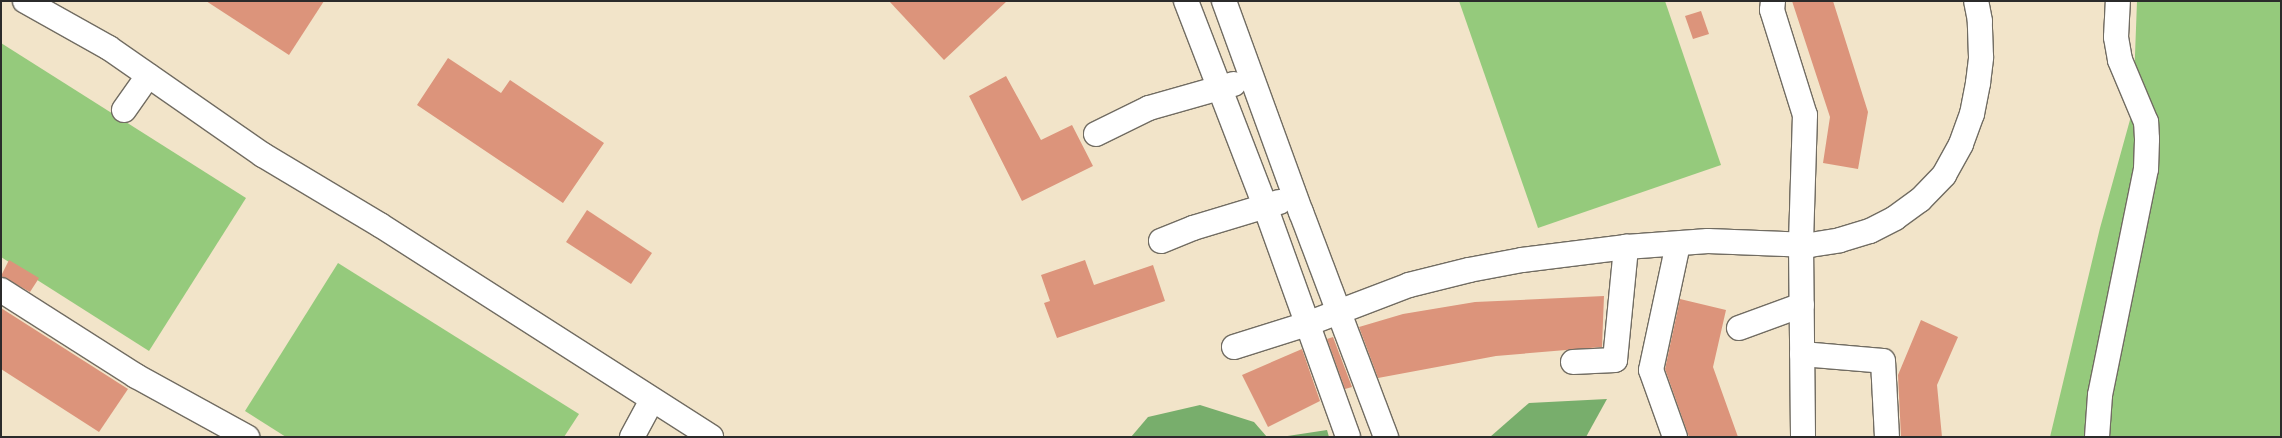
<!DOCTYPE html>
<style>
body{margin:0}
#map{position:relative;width:2282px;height:438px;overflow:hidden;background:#f2e4c9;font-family:"IM FELL English",serif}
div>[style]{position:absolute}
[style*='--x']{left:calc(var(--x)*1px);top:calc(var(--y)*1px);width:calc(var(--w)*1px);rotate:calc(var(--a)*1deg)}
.green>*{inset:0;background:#95ca7c}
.forest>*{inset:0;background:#78ae6c}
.building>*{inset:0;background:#dc947b}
.roads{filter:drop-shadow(1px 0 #716c62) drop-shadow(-1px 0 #716c62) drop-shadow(0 1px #716c62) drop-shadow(0 -1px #716c62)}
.minor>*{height:24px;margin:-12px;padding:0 12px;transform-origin:12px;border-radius:12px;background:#fff}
span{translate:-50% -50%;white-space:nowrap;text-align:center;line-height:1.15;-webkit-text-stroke:5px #fff;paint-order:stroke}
.frame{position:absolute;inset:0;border:2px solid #2b2b2b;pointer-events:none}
</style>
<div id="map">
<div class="green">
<div style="clip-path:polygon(1459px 1px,1665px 1px,1721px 165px,1538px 228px)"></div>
<div style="clip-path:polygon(2137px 1px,2281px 1px,2281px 437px,2050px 437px,2100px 228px,2133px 109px)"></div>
<div style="clip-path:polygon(1px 43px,246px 198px,149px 351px,1px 257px)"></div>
<div style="clip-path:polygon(338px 263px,579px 414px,564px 437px,286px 437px,245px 411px)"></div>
</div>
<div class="forest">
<div style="clip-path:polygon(1607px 399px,1586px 437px,1490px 437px,1529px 403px)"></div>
<div style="clip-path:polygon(1200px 405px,1254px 422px,1267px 437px,1131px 437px,1148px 417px)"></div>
<div style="clip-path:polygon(1327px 430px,1329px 437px,1281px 437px)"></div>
</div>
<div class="building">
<div style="clip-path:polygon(206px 1px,324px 1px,289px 55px)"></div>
<div style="clip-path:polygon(889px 1px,1007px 1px,944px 60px)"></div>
<div style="clip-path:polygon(1792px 1px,1833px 1px,1868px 112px,1858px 169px,1823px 163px,1830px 117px)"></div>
<div style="clip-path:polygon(1701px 11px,1709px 34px,1693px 39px,1685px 16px)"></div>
<div style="clip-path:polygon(448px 58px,501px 93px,510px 80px,604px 143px,563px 203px,417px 105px)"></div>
<div style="clip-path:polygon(1006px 76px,1041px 140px,1072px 125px,1093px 166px,1022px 201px,969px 96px)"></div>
<div style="clip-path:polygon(587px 210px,652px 253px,631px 284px,566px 242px)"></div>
<div style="clip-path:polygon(9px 260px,39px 278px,30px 292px,1px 276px)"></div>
<div style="clip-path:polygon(1085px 260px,1094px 285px,1153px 265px,1165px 301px,1057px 338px,1044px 303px,1050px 301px,1041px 275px)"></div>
<div style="clip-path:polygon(1604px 296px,1602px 347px,1496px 356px,1378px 378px,1359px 327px,1403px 314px,1475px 302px)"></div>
<div style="clip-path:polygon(1680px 299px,1726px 310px,1713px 367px,1738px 437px,1689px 437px,1665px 369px)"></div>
<div style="clip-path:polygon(1px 308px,128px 389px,99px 432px,1px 369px)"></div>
<div style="clip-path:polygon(1921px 320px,1958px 337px,1937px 385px,1942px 437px,1901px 437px,1898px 375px)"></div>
<div style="clip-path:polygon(1333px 337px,1352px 387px,1345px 389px,1327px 339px)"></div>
<div style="clip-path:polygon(1302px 349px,1320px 401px,1268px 427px,1242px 375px)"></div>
</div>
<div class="roads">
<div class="minor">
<div style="--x:25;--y:1;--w:96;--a:29.2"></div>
<div style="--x:109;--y:48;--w:188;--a:34.8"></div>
<div style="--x:263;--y:155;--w:136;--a:30.9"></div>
<div style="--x:380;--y:225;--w:393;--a:32.6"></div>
<div style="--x:1186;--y:1;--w:220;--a:68.9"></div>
<div style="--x:1265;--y:206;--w:245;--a:70.2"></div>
<div style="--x:1224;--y:1;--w:225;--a:70"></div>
<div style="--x:1301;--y:212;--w:241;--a:69.3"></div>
<div style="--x:1773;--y:1;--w:9;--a:96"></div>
<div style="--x:1772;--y:10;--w:110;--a:72.6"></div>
<div style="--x:1805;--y:115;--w:129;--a:91.8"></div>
<div style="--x:1801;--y:244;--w:193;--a:89.4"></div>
<div style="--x:124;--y:110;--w:42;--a:-54.8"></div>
<div style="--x:1096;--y:134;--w:59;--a:-26.1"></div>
<div style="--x:1149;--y:108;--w:88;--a:-15.8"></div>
<div style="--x:1161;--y:241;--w:35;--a:-22"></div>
<div style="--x:1193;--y:228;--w:90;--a:-16.8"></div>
<div style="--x:1;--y:290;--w:160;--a:32.5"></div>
<div style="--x:136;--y:376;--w:127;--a:28.8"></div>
<div style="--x:1739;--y:328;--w:67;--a:-20.1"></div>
<div style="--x:1234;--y:347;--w:77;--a:-17.5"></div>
<div style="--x:1307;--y:324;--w:109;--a:-20.9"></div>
<div style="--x:1409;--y:285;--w:62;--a:-14"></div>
<div style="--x:1469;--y:270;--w:54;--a:-10.7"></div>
<div style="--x:1522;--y:260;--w:105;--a:-7.1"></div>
<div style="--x:1626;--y:247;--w:82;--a:-4.2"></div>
<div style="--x:1708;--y:241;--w:102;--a:2.2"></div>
<div style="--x:1810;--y:245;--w:30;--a:-9"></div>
<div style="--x:1840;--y:240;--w:31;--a:-17"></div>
<div style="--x:1870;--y:231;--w:28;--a:-27"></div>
<div style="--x:1895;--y:218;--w:31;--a:-36"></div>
<div style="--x:1920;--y:200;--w:35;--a:-46"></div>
<div style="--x:1944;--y:175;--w:35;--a:-61"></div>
<div style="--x:1961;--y:144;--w:32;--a:-70"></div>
<div style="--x:1972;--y:114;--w:32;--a:-79"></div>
<div style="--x:1978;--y:83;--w:26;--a:-83"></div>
<div style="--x:1981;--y:57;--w:36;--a:-92"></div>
<div style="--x:1980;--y:21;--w:20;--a:-101"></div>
<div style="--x:1802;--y:354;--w:81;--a:4.9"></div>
<div style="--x:1883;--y:361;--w:76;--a:87"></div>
<div style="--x:1573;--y:362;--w:42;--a:-2.7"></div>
<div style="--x:1615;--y:360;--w:114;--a:-84.4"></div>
<div style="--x:632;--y:437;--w:42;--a:-61.6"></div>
<div style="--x:1675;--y:437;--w:71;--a:-109.7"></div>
<div style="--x:1651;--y:370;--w:129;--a:-77.9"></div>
<div style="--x:2097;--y:437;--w:42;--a:-85.9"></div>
<div style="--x:2100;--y:395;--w:231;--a:-78.5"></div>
<div style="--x:2146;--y:169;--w:30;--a:-88"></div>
<div style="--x:2147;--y:139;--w:17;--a:-93"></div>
<div style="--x:2146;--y:122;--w:67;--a:-112.8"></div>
<div style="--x:2120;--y:60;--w:23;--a:-100"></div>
<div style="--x:2116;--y:37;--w:36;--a:-87"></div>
</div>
</div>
<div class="frame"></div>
</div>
